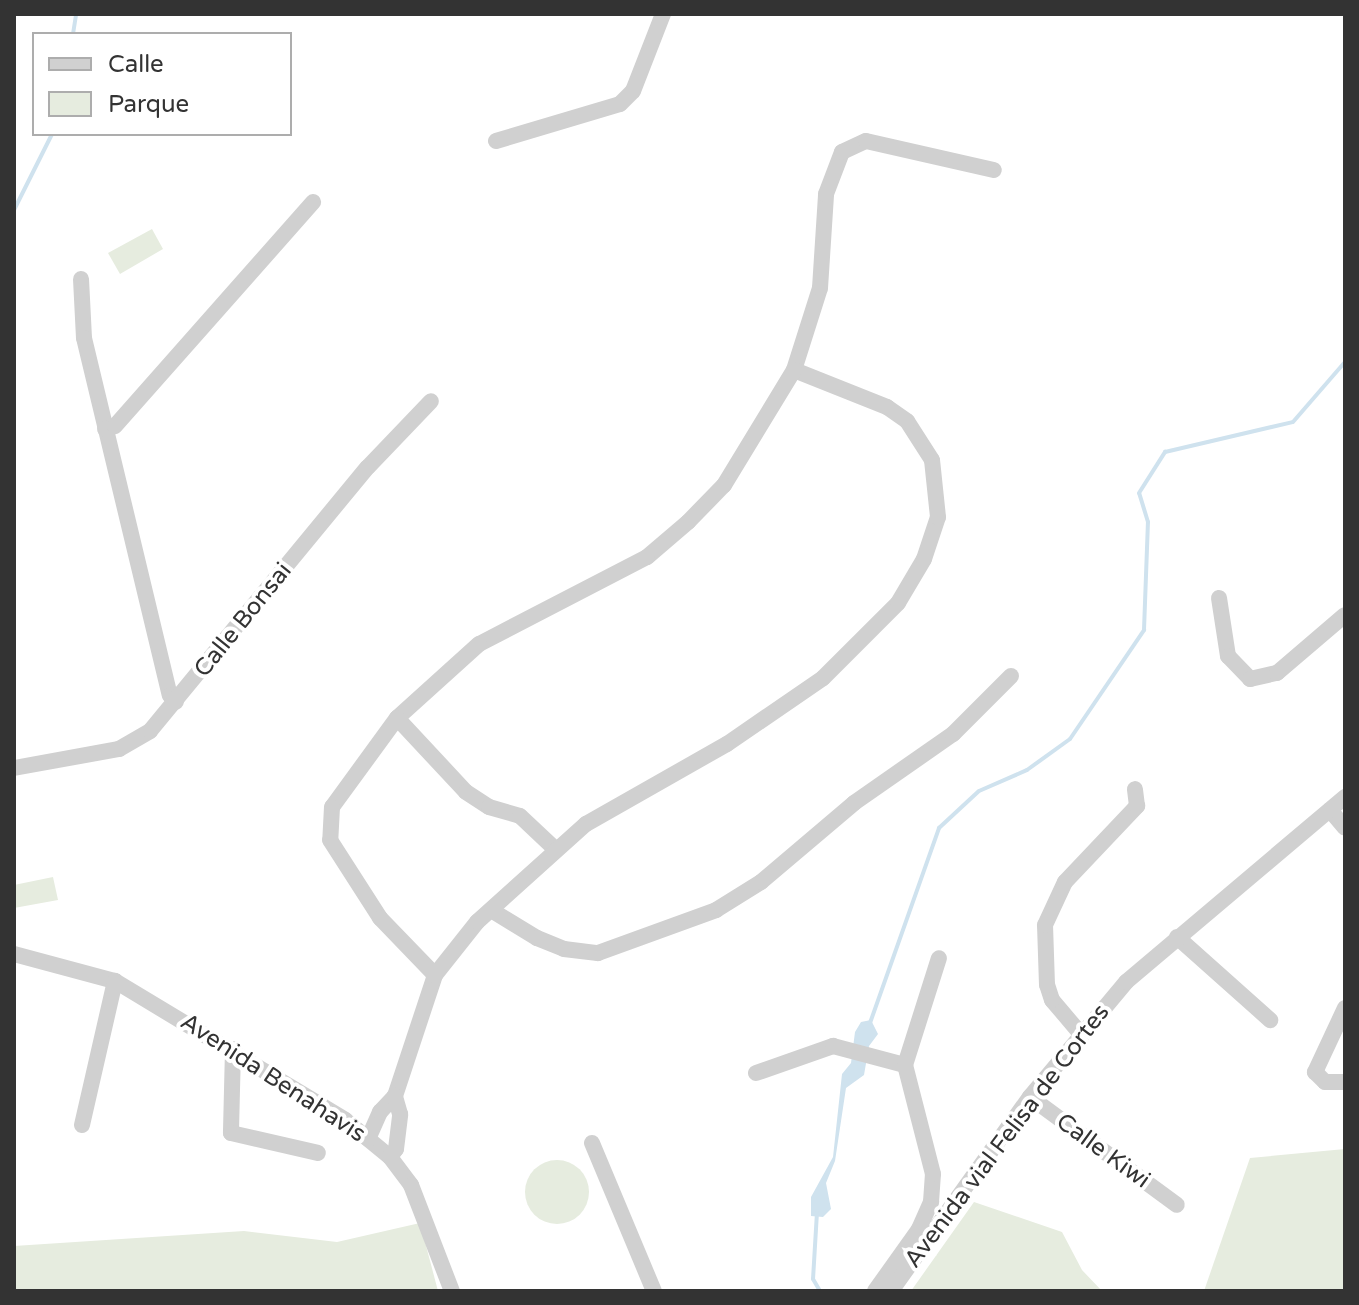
<!DOCTYPE html>
<style>
body{margin:0}
#map{position:relative;width:1359px;height:1305px;overflow:hidden;background:#fff;font-family:"Varela Round",sans-serif}
div>[style]{position:absolute}
[style*='--x']{left:calc(var(--x)*1px);top:calc(var(--y)*1px);width:calc(var(--w)*1px);rotate:calc(var(--a)*1deg)}
.green>*{inset:0;background:#e6ecdf}
.round{border-radius:50%}
.water>*{inset:0;background:#cfe2ee}
.stream>*{height:4px;margin:-2px;padding:0 2px;transform-origin:2px;border-radius:2px;background:#cfe2ee}
.minor>*{height:16px;margin:-8px;padding:0 8px;transform-origin:8px;border-radius:8px;background:#d0d0d0}
span{translate:-50% -50%;white-space:nowrap;text-align:center;line-height:1.15;-webkit-text-stroke:8px #fff;paint-order:stroke}
.street-label{font-size:24px;color:#333}
.frame{position:absolute;inset:0;border:16px solid #333;pointer-events:none}
.legend{position:absolute;left:32px;top:32px;width:260px;height:104px;box-sizing:border-box;background:#fff;border:2px solid #adadad;margin:0;padding:10px 14px;list-style:none;font-size:24px;color:#333}
.legend li{display:flex;align-items:center;gap:16px;height:40px}
.legend b{width:40px;border:2px solid #adadad}
</style>
<div id="map">
<div class="green">
<div style="clip-path:polygon(152px 229px,163px 249px,120px 274px,108px 253px)"></div>
<div style="clip-path:polygon(53px 877px,58px 900px,14px 908px,14px 885px)"></div>
<div style="clip-path:polygon(1345px 1149px,1345px 1291px,1204px 1291px,1250px 1158px)"></div>
<div class="round" style="left:525px;top:1160px;width:64px;height:64px"></div>
<div style="clip-path:polygon(974px 1202px,1062px 1232px,1082px 1270px,1102px 1291px,911px 1291px)"></div>
<div style="clip-path:polygon(420px 1223px,438px 1291px,14px 1291px,14px 1246px,244px 1231px,337px 1242px)"></div>
</div>
<div class="water">
<div style="clip-path:polygon(871px 1020px,878px 1034px,869px 1046px,864px 1075px,846px 1088px,835px 1161px,826px 1183px,831px 1209px,823px 1217px,811px 1216px,811px 1197px,833px 1157px,842px 1074px,851px 1063px,855px 1032px,861px 1022px)"></div>
</div>
<div class="stream">
<div style="--x:73;--y:34;--w:20;--a:-81"></div>
<div style="--x:14;--y:210;--w:85;--a:-63.4"></div>
<div style="--x:870;--y:1023;--w:207;--a:-70.5"></div>
<div style="--x:939;--y:828;--w:54;--a:-42.8"></div>
<div style="--x:979;--y:791;--w:52;--a:-23.6"></div>
<div style="--x:1027;--y:770;--w:53;--a:-35.8"></div>
<div style="--x:1070;--y:739;--w:132;--a:-55.8"></div>
<div style="--x:1144;--y:630;--w:108;--a:-87.9"></div>
<div style="--x:1148;--y:522;--w:30;--a:-107"></div>
<div style="--x:1139;--y:493;--w:49;--a:-57.6"></div>
<div style="--x:1165;--y:452;--w:131;--a:-13.2"></div>
<div style="--x:1293;--y:422;--w:79;--a:-49.1"></div>
<div style="--x:817;--y:1212;--w:67;--a:93.4"></div>
<div style="--x:813;--y:1279;--w:14;--a:60"></div>
</div>
<div class="minor">
<div style="--x:496;--y:141;--w:129;--a:-16.6"></div>
<div style="--x:620;--y:104;--w:18;--a:-45"></div>
<div style="--x:633;--y:91;--w:83;--a:-68.7"></div>
<div style="--x:81;--y:279;--w:59;--a:87.1"></div>
<div style="--x:84;--y:338;--w:367;--a:76.5"></div>
<div style="--x:170;--y:695;--w:9;--a:49"></div>
<div style="--x:794;--y:370;--w:86;--a:-72.4"></div>
<div style="--x:820;--y:288;--w:94;--a:-86.3"></div>
<div style="--x:826;--y:194;--w:45;--a:-69.1"></div>
<div style="--x:842;--y:152;--w:26;--a:-25"></div>
<div style="--x:866;--y:141;--w:131;--a:12.8"></div>
<div style="--x:105;--y:429;--w:10;--a:-17"></div>
<div style="--x:115;--y:426;--w:299;--a:-48.5"></div>
<div style="--x:1219;--y:598;--w:59;--a:81.2"></div>
<div style="--x:1228;--y:656;--w:32;--a:46"></div>
<div style="--x:1250;--y:679;--w:28;--a:-13"></div>
<div style="--x:1277;--y:673;--w:89;--a:-40.5"></div>
<div style="--x:397;--y:718;--w:101;--a:47"></div>
<div style="--x:466;--y:792;--w:27;--a:33"></div>
<div style="--x:489;--y:807;--w:32;--a:16"></div>
<div style="--x:520;--y:816;--w:48;--a:43.3"></div>
<div style="--x:14;--y:768;--w:107;--a:-10.3"></div>
<div style="--x:119;--y:749;--w:36;--a:-30"></div>
<div style="--x:150;--y:731;--w:342;--a:-50.5"></div>
<div style="--x:368;--y:467;--w:91;--a:-46.3"></div>
<div style="--x:1330;--y:810;--w:23;--a:50"></div>
<div style="--x:491;--y:910;--w:54;--a:31.3"></div>
<div style="--x:537;--y:938;--w:29;--a:22"></div>
<div style="--x:564;--y:949;--w:34;--a:7"></div>
<div style="--x:598;--y:953;--w:126;--a:-20"></div>
<div style="--x:716;--y:910;--w:53;--a:-31.9"></div>
<div style="--x:761;--y:882;--w:122;--a:-40.3"></div>
<div style="--x:854;--y:803;--w:121;--a:-34.9"></div>
<div style="--x:953;--y:734;--w:82;--a:-45"></div>
<div style="--x:1177;--y:937;--w:125;--a:41.7"></div>
<div style="--x:14;--y:954;--w:105;--a:15"></div>
<div style="--x:115;--y:981;--w:269;--a:31.1"></div>
<div style="--x:345;--y:1120;--w:58;--a:39.4"></div>
<div style="--x:390;--y:1157;--w:35;--a:53"></div>
<div style="--x:411;--y:1185;--w:114;--a:68.9"></div>
<div style="--x:1345;--y:1008;--w:71;--a:115.1"></div>
<div style="--x:1315;--y:1072;--w:14;--a:45"></div>
<div style="--x:1325;--y:1082;--w:20;--a:0"></div>
<div style="--x:1080;--y:1033;--w:43;--a:-130.3"></div>
<div style="--x:1052;--y:1000;--w:16;--a:-108"></div>
<div style="--x:1047;--y:985;--w:60;--a:-91.9"></div>
<div style="--x:1045;--y:925;--w:47;--a:-65.1"></div>
<div style="--x:1065;--y:882;--w:105;--a:-46.5"></div>
<div style="--x:1137;--y:806;--w:17;--a:-97"></div>
<div style="--x:233;--y:1049;--w:84;--a:91.4"></div>
<div style="--x:231;--y:1133;--w:89;--a:12.9"></div>
<div style="--x:756;--y:1073;--w:82;--a:-19.3"></div>
<div style="--x:833;--y:1046;--w:74;--a:14.8"></div>
<div style="--x:1030;--y:1097;--w:182;--a:36.3"></div>
<div style="--x:82;--y:1125;--w:148;--a:-77.1"></div>
<div style="--x:368;--y:1139;--w:30;--a:-66"></div>
<div style="--x:380;--y:1112;--w:22;--a:-47"></div>
<div style="--x:395;--y:1096;--w:127;--a:-71.7"></div>
<div style="--x:435;--y:975;--w:68;--a:-51.6"></div>
<div style="--x:477;--y:922;--w:147;--a:-42"></div>
<div style="--x:586;--y:824;--w:162;--a:-29.6"></div>
<div style="--x:727;--y:744;--w:116;--a:-34.5"></div>
<div style="--x:823;--y:678;--w:106;--a:-45"></div>
<div style="--x:898;--y:603;--w:51;--a:-59.4"></div>
<div style="--x:924;--y:559;--w:44;--a:-71.6"></div>
<div style="--x:938;--y:517;--w:57;--a:-96"></div>
<div style="--x:932;--y:460;--w:46;--a:-122.7"></div>
<div style="--x:907;--y:421;--w:24;--a:-145"></div>
<div style="--x:887;--y:407;--w:100;--a:-158.3"></div>
<div style="--x:794;--y:370;--w:135;--a:121.3"></div>
<div style="--x:724;--y:485;--w:52;--a:134.2"></div>
<div style="--x:688;--y:522;--w:54;--a:139.5"></div>
<div style="--x:647;--y:557;--w:189;--a:152.6"></div>
<div style="--x:479;--y:644;--w:110;--a:137.9"></div>
<div style="--x:397;--y:718;--w:110;--a:126.1"></div>
<div style="--x:332;--y:807;--w:33;--a:93"></div>
<div style="--x:330;--y:840;--w:93;--a:57.3"></div>
<div style="--x:380;--y:918;--w:79;--a:46"></div>
<div style="--x:592;--y:1143;--w:160;--a:67.3"></div>
<div style="--x:390;--y:1157;--w:10;--a:-53"></div>
<div style="--x:396;--y:1149;--w:35;--a:-83"></div>
<div style="--x:400;--y:1114;--w:19;--a:-106"></div>
<div style="--x:875;--y:1291;--w:76;--a:-54.6"></div>
<div style="--x:919;--y:1229;--w:30;--a:-66"></div>
<div style="--x:931;--y:1202;--w:28;--a:-86"></div>
<div style="--x:933;--y:1174;--w:113;--a:-104.4"></div>
<div style="--x:905;--y:1065;--w:112;--a:-72.4"></div>
<div style="--x:891;--y:1291;--w:239;--a:-54.4"></div>
<div style="--x:1030;--y:1097;--w:150;--a:-50.1"></div>
<div style="--x:1126;--y:982;--w:287;--a:-40.2"></div>
</div>
<div class="street-label">
<span style="left:243px;top:620px;rotate:-51deg">Calle Bonsai</span>
<span style="left:273px;top:1078px;rotate:33deg">Avenida Benahavis</span>
<span style="left:1007px;top:1136px;rotate:-53deg">Avenida vial Felisa de Cortes</span>
<span style="left:1103px;top:1151px;rotate:36deg">Calle Kiwi</span>
</div>
<div class="frame"></div>
<ul class="legend">
<li><b style="height:10px;background:#d0d0d0"></b>Calle</li>
<li><b style="height:22px;background:#e6ecdf"></b>Parque</li>
</ul>
</div>
